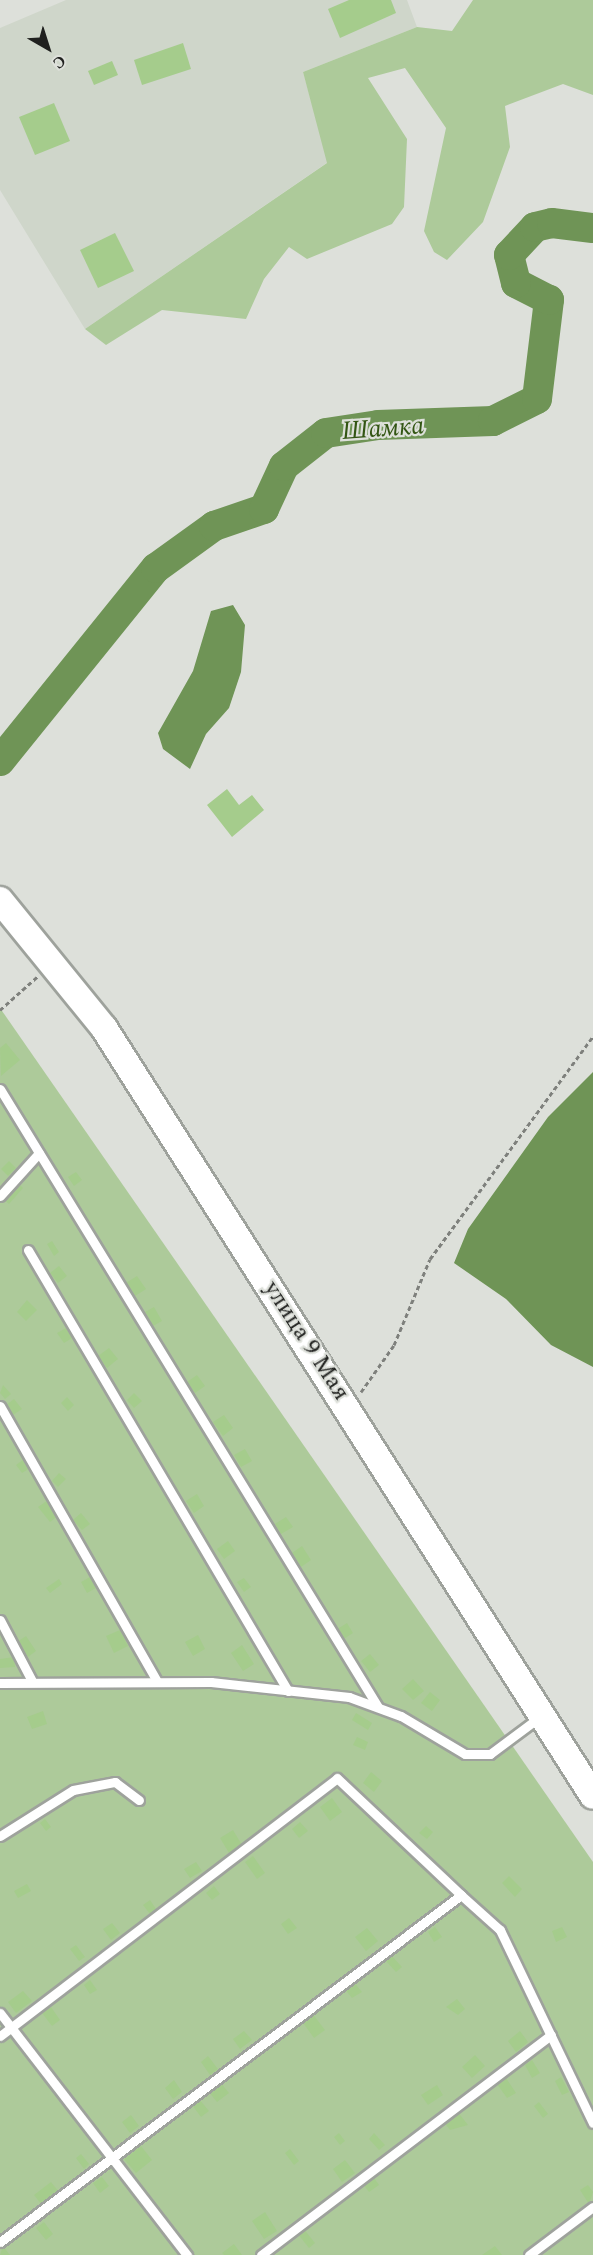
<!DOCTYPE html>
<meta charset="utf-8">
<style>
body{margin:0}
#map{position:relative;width:593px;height:2255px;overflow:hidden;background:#dde0da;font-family:Spectral,serif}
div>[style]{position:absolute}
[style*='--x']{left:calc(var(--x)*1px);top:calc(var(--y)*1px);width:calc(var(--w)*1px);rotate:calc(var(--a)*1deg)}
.built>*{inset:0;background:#cfd6ca}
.green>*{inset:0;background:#adca9a}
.water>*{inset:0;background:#6f9456}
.river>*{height:30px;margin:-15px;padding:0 15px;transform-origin:15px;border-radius:15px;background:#6f9456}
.building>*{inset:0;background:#a5cc8c}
.path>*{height:3px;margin-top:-1.5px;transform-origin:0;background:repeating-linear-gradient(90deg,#7e807c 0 4.5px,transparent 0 7.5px)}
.roads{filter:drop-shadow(2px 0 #9ea29c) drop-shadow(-2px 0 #9ea29c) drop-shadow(0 2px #9ea29c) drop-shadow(0 -2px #9ea29c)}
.lane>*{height:9px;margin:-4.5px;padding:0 4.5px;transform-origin:4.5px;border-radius:4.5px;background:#fff}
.secondary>*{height:26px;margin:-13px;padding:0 13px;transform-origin:13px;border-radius:13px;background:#fff}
span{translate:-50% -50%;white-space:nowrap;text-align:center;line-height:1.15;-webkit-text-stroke:4.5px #dde0da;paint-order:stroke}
.street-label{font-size:24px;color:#20211f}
.water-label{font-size:26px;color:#325513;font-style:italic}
.north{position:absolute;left:18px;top:18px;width:60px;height:60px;-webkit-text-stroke:4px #dde0da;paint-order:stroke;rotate:141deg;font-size:16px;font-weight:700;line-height:24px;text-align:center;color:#20211f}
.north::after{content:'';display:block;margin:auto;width:21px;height:27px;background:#20211f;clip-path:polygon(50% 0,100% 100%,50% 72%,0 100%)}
</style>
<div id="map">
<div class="built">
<div style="clip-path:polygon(66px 0,407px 0,417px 27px,303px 72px,328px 162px,85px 329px,0 190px,0 28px)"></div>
</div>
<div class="green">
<div style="clip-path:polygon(473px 0,593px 0,593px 95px,563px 84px,505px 106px,510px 147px,483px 222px,447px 260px,434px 252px,424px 231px,446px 128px,405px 68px,368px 78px,407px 139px,404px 207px,392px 224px,307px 259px,289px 247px,264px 279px,246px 319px,162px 310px,106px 345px,85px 329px,327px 163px,303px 72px,417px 27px,452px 31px)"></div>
<div style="clip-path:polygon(0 1008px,593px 1862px,593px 2255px,0 2255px)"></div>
</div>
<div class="water">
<div style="clip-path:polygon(233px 605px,245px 625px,241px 672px,229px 708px,206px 734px,190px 769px,163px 749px,158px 733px,193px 671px,211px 611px)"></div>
<div style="clip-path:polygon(593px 1072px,593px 1367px,551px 1345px,506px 1299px,454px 1263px,468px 1229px,548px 1117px)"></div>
</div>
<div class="river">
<div style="--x:0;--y:761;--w:248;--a:-51.1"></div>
<div style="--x:156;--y:568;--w:72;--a:-35.9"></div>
<div style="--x:214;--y:526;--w:53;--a:-18.8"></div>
<div style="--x:264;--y:509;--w:47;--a:-65.1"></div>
<div style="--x:284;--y:466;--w:53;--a:-38.2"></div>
<div style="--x:326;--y:433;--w:53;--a:-8.7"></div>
<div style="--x:378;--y:425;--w:115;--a:-2"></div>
<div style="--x:493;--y:421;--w:49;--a:-26.6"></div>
<div style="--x:537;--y:399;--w:100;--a:-83.1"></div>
<div style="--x:549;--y:300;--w:37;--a:-153"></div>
<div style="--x:516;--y:283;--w:29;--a:-104"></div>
<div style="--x:509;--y:255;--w:38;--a:-47"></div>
<div style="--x:535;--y:227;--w:17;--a:-13"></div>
<div style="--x:552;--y:223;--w:41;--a:7"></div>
</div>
<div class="building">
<div style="clip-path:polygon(349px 0,391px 0,396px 13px,340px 38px,328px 9px)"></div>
<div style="clip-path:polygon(183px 43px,191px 69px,142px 85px,134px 60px)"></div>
<div style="clip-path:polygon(112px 61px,118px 75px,94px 85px,88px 71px)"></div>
<div style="clip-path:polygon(54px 103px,70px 141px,35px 155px,19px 117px)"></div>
<div style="clip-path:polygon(115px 233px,134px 271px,98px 288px,80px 250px)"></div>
<div style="clip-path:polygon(227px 789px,239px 805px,252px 795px,264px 810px,232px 837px,207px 805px)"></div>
<div style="clip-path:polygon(6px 1043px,20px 1060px,1px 1076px,0 1048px)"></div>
<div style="clip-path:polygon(9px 1161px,16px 1168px,8px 1176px,1px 1169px)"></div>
<div style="clip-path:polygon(76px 1172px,82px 1180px,74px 1186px,68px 1177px)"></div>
<div style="clip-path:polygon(17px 1182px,23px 1188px,9px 1204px,2px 1198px)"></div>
<div style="clip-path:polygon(52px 1241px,59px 1252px,54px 1256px,47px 1244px)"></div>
<div style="clip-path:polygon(59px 1266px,67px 1276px,58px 1283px,50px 1273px)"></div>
<div style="clip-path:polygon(137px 1276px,146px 1289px,135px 1296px,126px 1283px)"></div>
<div style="clip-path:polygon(27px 1300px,37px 1310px,26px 1321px,17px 1312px)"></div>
<div style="clip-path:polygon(154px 1307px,162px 1321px,153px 1326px,145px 1312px)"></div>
<div style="clip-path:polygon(66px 1328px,72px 1338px,64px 1343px,57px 1333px)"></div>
<div style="clip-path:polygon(109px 1348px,118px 1359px,107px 1368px,98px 1356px)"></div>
<div style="clip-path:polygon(197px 1375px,205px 1386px,195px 1393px,187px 1382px)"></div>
<div style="clip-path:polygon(3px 1385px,11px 1394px,5px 1399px,0 1393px)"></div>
<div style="clip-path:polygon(134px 1393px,142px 1401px,134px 1408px,127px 1400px)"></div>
<div style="clip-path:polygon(67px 1397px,74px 1405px,68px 1411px,61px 1403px)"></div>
<div style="clip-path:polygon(14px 1399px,22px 1409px,13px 1415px,6px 1405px)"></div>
<div style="clip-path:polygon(224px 1415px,233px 1428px,223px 1436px,213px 1422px)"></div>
<div style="clip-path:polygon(245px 1449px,252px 1461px,241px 1467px,234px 1455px)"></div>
<div style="clip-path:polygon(24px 1459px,30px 1468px,22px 1473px,16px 1465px)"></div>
<div style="clip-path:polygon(59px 1473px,66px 1479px,58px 1487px,52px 1481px)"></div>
<div style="clip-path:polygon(197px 1494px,204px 1506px,194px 1513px,186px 1501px)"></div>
<div style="clip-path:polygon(48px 1500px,59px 1515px,50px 1522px,38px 1507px)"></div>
<div style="clip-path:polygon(81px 1513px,90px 1524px,82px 1530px,73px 1520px)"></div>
<div style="clip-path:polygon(286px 1517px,293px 1527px,281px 1534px,275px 1524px)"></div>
<div style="clip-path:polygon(228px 1541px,235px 1551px,224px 1559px,217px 1549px)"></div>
<div style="clip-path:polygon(302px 1546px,311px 1560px,301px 1567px,292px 1553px)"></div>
<div style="clip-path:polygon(90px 1577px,96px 1588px,87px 1593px,81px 1582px)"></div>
<div style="clip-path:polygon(244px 1578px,251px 1587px,244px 1592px,237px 1582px)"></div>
<div style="clip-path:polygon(59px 1579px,62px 1584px,50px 1593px,46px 1588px)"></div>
<div style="clip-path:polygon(347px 1623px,353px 1633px,342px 1640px,336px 1630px)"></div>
<div style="clip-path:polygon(120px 1630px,128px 1646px,114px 1653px,106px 1636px)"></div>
<div style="clip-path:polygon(198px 1635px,205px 1649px,193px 1656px,185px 1642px)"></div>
<div style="clip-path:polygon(26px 1636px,36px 1651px,28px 1657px,17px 1642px)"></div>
<div style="clip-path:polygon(242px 1645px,254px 1664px,243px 1671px,231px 1653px)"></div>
<div style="clip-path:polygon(370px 1654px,379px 1665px,370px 1672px,361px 1661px)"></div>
<div style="clip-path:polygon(14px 1657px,15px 1667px,0 1668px,0 1659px)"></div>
<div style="clip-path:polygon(413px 1679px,424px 1691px,413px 1700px,402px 1689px)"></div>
<div style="clip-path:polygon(430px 1692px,440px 1700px,432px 1711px,421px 1703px)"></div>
<div style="clip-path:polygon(43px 1711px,47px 1724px,32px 1729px,27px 1717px)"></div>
<div style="clip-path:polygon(356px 1713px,372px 1723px,368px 1730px,352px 1720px)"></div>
<div style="clip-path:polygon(357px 1737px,368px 1742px,365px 1750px,353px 1745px)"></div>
<div style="clip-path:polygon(371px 1772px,382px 1781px,374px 1792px,363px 1783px)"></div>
<div style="clip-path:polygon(332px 1798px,342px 1812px,330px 1821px,320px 1807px)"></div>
<div style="clip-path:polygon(45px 1819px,51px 1827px,46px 1831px,40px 1823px)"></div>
<div style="clip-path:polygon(300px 1822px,308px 1831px,299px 1838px,292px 1829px)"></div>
<div style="clip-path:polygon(426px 1826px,433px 1832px,427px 1839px,419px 1833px)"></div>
<div style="clip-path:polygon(233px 1830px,242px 1845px,229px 1853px,220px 1838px)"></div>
<div style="clip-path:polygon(253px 1856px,265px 1873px,257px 1879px,245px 1862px)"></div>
<div style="clip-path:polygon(196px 1862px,202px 1871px,190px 1878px,184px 1869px)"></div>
<div style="clip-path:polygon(509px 1876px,522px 1889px,515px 1897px,502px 1883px)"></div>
<div style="clip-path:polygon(27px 1884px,31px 1891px,18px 1898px,14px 1891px)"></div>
<div style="clip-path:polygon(214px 1886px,220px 1894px,212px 1900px,206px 1893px)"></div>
<div style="clip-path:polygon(150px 1900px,156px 1909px,150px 1914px,143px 1905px)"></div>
<div style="clip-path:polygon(289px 1918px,297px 1928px,288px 1934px,281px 1924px)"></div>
<div style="clip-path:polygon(112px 1923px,120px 1933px,111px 1940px,103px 1929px)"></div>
<div style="clip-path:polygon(435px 1927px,442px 1937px,434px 1942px,428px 1932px)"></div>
<div style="clip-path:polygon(562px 1927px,567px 1937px,556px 1942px,552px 1931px)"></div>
<div style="clip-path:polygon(367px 1928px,378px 1941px,366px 1951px,355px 1937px)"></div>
<div style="clip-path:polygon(76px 1945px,85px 1957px,79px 1961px,70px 1949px)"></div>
<div style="clip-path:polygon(391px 1955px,402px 1967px,396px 1972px,385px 1960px)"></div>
<div style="clip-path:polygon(90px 1980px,97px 1990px,90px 1994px,84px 1985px)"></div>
<div style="clip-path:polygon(352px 1980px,362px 1992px,352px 1998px,343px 1987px)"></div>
<div style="clip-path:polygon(23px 1991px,32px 2001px,16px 2013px,8px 2002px)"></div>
<div style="clip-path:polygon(457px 1999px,465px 2009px,458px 2015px,446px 2007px)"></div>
<div style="clip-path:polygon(51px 2007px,60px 2020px,52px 2026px,42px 2013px)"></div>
<div style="clip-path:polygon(312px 2013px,325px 2030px,314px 2038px,301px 2020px)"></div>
<div style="clip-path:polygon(244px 2031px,252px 2040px,240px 2049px,233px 2039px)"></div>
<div style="clip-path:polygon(520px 2031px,528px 2042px,516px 2052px,508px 2041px)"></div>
<div style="clip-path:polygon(475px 2055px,485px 2066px,472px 2078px,462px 2067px)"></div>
<div style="clip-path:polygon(208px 2056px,218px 2069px,210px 2075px,201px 2062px)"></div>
<div style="clip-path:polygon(532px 2060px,540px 2073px,532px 2078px,525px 2065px)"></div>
<div style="clip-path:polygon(561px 2077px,569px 2092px,562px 2095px,555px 2081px)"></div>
<div style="clip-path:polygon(506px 2078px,516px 2093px,507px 2098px,497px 2084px)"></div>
<div style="clip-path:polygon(174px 2080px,182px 2092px,173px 2099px,165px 2088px)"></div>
<div style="clip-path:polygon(220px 2082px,229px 2093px,217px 2102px,208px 2091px)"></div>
<div style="clip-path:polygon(437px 2085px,443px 2095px,428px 2105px,421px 2095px)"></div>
<div style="clip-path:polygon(199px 2099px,209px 2111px,201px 2117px,192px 2105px)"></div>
<div style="clip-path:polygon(539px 2102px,548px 2114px,543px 2118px,534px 2106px)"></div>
<div style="clip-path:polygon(457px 2111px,468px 2125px,450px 2130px,443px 2121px)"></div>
<div style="clip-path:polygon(131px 2115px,139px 2126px,130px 2133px,122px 2122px)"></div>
<div style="clip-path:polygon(339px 2133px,345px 2141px,340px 2145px,334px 2137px)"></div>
<div style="clip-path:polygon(374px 2133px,385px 2145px,379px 2150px,369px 2139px)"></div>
<div style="clip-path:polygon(141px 2146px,152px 2160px,136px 2173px,124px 2159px)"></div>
<div style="clip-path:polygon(290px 2149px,299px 2161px,294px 2165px,285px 2153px)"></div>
<div style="clip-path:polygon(81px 2154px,89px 2164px,84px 2169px,76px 2158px)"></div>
<div style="clip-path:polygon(345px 2160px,355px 2173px,342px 2182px,333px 2169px)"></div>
<div style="clip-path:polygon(372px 2175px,379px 2185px,369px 2192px,362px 2183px)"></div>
<div style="clip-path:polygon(102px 2177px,109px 2186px,100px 2193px,93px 2183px)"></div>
<div style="clip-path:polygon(51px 2182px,59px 2192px,42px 2205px,34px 2195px)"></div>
<div style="clip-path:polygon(588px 2185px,593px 2192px,589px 2204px,580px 2190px)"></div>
<div style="clip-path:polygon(265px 2212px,277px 2231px,264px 2239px,252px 2221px)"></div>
<div style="clip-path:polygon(44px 2222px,53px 2234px,46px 2240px,36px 2228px)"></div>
<div style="clip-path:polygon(303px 2228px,315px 2243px,309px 2248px,297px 2233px)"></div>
<div style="clip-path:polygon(234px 2244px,242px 2255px,224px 2255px,222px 2253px)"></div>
<div style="clip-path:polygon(3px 2246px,10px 2255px,0 2255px)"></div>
<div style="clip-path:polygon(495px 2246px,502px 2255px,482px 2255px)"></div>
</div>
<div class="path">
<div style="--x:0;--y:1010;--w:50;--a:-41.7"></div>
<div style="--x:361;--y:1392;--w:57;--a:-54.9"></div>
<div style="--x:394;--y:1345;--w:93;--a:-67.3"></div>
<div style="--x:430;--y:1259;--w:276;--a:-53.8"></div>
</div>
<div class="roads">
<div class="lane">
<div style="--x:0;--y:1089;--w:724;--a:58.55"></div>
<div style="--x:0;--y:1196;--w:58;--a:-47.8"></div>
<div style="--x:28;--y:1250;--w:512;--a:59.48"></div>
<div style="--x:0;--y:1406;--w:315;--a:60.3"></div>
<div style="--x:0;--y:1620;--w:69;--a:62.3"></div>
<div style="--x:0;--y:1683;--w:211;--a:-0.3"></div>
<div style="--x:211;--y:1682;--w:139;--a:6.2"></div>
<div style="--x:349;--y:1697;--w:55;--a:20.1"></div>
<div style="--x:401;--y:1716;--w:74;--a:30.7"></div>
<div style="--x:465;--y:1754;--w:25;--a:0"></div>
<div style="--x:490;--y:1754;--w:64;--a:-36.7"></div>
<div style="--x:0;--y:1836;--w:86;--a:-32.2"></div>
<div style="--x:73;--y:1790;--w:43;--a:-10.8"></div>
<div style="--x:115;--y:1782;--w:30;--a:37"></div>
<div style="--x:0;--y:2013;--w:306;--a:52.3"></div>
<div style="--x:0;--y:2036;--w:424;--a:-37.4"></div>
<div style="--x:337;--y:1778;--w:170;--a:43.3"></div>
<div style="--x:0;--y:2242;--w:577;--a:-36.97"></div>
<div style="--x:461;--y:1895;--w:52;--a:41.9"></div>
<div style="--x:500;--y:1930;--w:214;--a:64.3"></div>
<div style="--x:261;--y:2255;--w:364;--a:-37.2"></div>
<div style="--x:529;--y:2255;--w:80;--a:-36.9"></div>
</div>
<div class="secondary">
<div style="--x:0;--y:900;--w:165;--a:50.9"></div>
<div style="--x:104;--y:1028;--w:910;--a:57.51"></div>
</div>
</div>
<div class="street-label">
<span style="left:306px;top:1341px;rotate:57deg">улица 9 Мая</span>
</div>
<div class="water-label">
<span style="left:383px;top:429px;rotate:-4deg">Шамка</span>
</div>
<div class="north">С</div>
</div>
